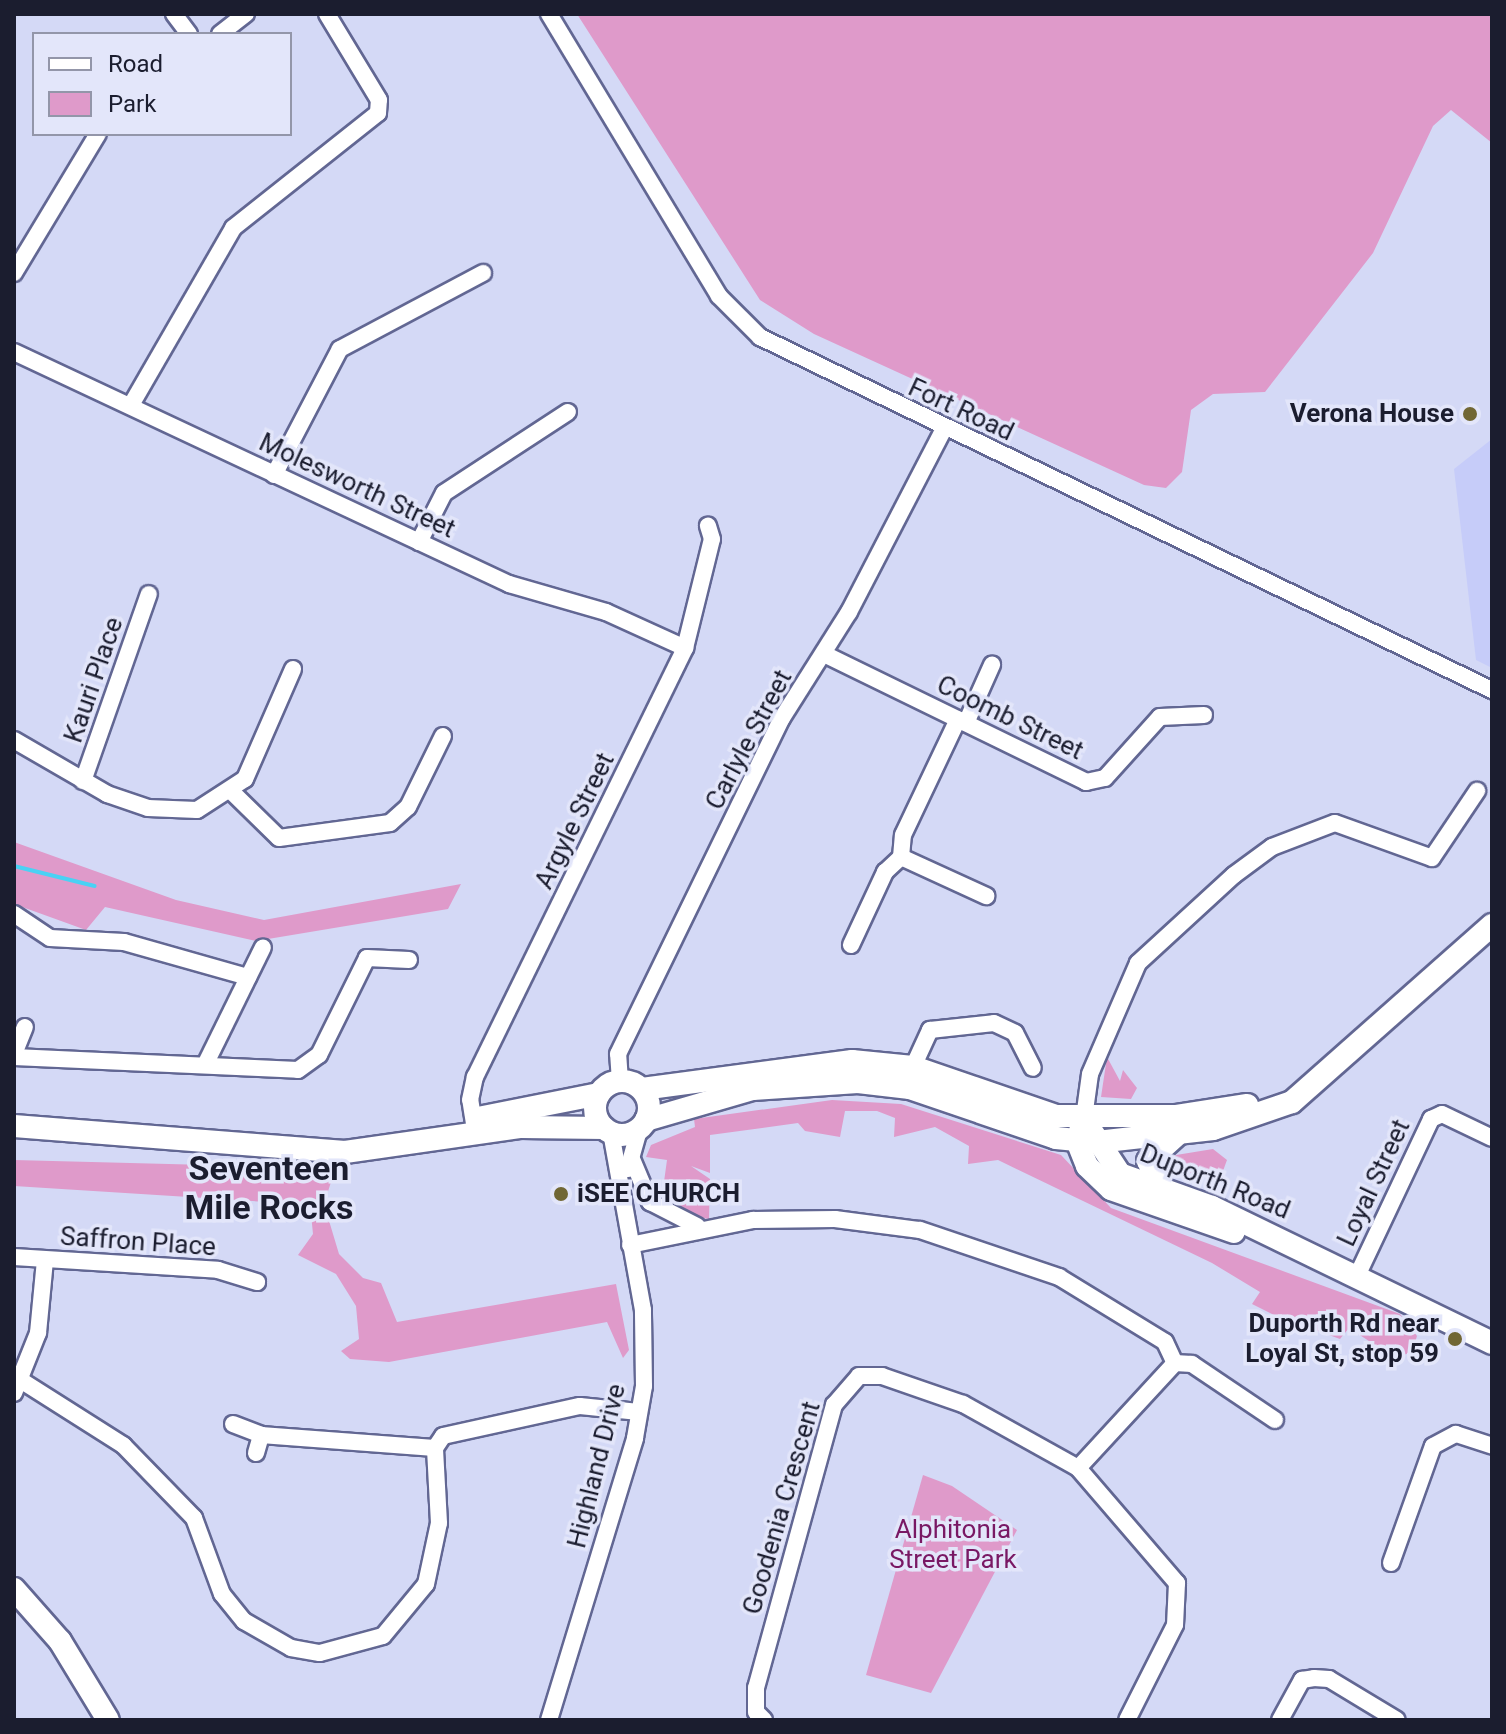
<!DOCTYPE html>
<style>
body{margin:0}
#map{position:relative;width:1506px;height:1734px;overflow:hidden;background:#d4d9f6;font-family:Roboto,sans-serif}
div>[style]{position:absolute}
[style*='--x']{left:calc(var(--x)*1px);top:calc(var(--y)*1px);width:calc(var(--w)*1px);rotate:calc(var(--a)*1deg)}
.built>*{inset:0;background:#c6ccf9}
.green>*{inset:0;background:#df9aca}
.stream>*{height:4px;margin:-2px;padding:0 2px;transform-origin:2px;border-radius:2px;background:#4ad1f4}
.roads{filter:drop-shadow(2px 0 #626793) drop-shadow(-2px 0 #626793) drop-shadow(0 2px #626793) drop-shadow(0 -2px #626793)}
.street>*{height:16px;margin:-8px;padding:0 8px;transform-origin:8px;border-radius:8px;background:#fff}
.secondary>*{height:22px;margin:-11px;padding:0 11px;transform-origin:11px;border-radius:11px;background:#fff}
.secondary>.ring{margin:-11px;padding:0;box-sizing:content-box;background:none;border:22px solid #fff;border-radius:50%}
.dots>*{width:22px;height:22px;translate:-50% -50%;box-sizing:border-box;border:4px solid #e3e6fa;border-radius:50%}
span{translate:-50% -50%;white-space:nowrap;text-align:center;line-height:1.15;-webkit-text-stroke:7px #e3e6fa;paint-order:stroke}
.street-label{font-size:26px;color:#1b1d2f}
.poi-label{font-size:26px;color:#1b1d2f;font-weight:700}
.right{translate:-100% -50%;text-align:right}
.left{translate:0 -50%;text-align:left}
.park-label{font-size:26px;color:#791864}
.district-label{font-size:34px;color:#1b1d2f;font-weight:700}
.frame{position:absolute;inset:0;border:16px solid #1b1d2f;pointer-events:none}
.legend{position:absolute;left:32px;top:32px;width:260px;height:104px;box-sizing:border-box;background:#e3e6fa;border:2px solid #9396a9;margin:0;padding:10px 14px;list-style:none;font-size:24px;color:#1b1d2f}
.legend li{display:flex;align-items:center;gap:16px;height:40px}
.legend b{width:40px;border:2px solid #9396a9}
</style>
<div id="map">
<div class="built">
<div style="clip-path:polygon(1492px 439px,1492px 668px,1476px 660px,1454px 469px)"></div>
</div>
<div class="green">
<div style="clip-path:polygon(577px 14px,1492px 14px,1492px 143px,1451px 110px,1433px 126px,1373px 253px,1265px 392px,1213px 394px,1191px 410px,1182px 472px,1166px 488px,1144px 485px,814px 334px,760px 300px)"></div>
<div style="clip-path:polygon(14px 842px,176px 900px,264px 920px,461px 884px,448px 909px,256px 941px,105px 907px,86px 930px,14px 904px)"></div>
<div style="clip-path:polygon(1107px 1057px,1120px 1081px,1123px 1070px,1137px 1088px,1131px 1099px,1101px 1097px)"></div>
<div style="clip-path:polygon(832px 1100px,901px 1104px,1061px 1155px,1111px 1208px,1400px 1314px,1417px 1336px,1412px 1352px,1395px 1358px,1349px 1328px,1340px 1339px,1274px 1315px,1252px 1304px,1260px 1292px,1212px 1263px,998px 1160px,968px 1164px,969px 1146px,935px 1127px,894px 1137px,895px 1118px,877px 1111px,845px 1111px,840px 1137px,805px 1131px,798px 1123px,710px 1135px,710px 1173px,691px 1166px,710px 1179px,709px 1219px,676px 1214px,677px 1195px,663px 1189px,667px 1160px,646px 1157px,651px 1145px,695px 1127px,694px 1119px)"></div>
<div style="clip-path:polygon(1213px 1149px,1227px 1160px,1216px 1190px,1201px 1173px,1164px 1172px,1170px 1156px)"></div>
<div style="clip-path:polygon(14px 1160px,320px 1168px,331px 1182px,324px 1204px,339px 1254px,363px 1278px,381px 1283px,397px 1322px,616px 1284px,629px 1350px,623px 1358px,607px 1322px,389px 1362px,350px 1359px,341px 1351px,359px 1339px,356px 1306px,336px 1274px,298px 1255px,313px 1234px,311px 1214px,299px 1204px,14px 1186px)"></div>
<div style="clip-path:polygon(923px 1475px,952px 1486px,1017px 1530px,931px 1693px,866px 1675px)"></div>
</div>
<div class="stream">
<div style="--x:14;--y:866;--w:83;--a:13.9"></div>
</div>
<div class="roads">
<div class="street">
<div style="--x:174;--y:14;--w:25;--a:53"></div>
<div style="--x:549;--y:14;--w:329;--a:58.9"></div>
<div style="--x:719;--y:296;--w:58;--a:45"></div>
<div style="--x:760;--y:337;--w:813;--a:25.75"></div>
<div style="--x:220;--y:34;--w:33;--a:-38"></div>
<div style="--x:14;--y:273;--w:162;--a:-58.9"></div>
<div style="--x:14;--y:352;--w:547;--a:25.11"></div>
<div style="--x:509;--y:584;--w:101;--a:16.1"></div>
<div style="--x:606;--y:612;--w:87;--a:24.5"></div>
<div style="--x:131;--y:405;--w:204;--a:-60"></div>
<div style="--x:233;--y:228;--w:185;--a:-38.4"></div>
<div style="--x:378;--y:113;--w:13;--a:-86"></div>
<div style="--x:379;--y:100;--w:100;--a:-121.2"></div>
<div style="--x:274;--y:475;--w:142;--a:-62.4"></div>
<div style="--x:340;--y:349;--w:162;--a:-28"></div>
<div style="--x:419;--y:542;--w:55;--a:-63"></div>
<div style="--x:444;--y:493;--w:148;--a:-33.2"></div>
<div style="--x:824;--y:654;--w:292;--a:26"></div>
<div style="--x:1086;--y:782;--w:19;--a:-12"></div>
<div style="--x:1105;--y:778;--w:82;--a:-48"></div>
<div style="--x:1160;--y:717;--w:44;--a:-2.6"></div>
<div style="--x:966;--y:723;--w:64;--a:-65.9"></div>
<div style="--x:14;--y:740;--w:108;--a:30.1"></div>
<div style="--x:107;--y:794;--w:43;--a:18.9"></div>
<div style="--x:148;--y:808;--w:49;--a:2.3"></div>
<div style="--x:197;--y:810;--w:57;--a:-32.9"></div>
<div style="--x:245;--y:779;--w:120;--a:-66.4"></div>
<div style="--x:83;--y:781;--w:198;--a:-70.6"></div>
<div style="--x:233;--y:793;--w:64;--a:44.4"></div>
<div style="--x:279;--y:838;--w:112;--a:-7.7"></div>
<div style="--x:390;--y:823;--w:24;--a:-42"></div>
<div style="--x:408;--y:807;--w:79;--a:-63.8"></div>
<div style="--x:901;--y:857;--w:94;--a:24.6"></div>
<div style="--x:14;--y:914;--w:43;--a:33.7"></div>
<div style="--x:50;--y:938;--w:74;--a:3.1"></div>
<div style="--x:124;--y:942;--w:129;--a:15.8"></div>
<div style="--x:851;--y:945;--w:81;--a:-65"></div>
<div style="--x:885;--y:872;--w:22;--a:-43"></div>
<div style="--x:901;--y:857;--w:22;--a:-85"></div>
<div style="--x:903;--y:835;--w:128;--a:-64.6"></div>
<div style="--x:14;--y:1054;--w:29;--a:-68"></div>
<div style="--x:14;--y:1057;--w:284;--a:2.6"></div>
<div style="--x:298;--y:1070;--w:26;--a:-36"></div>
<div style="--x:319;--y:1055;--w:108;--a:-63.7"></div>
<div style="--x:367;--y:958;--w:42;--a:2.7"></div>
<div style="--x:205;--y:1065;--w:131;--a:-63.8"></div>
<div style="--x:913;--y:1067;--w:41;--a:-65.3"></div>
<div style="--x:930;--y:1030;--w:64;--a:-6.2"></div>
<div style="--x:994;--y:1023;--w:23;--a:25"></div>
<div style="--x:1015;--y:1033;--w:39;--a:63"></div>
<div style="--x:620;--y:1081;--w:27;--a:-94"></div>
<div style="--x:618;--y:1054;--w:374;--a:-64"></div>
<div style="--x:782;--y:718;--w:125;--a:-57.7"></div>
<div style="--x:849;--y:612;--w:206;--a:-62.6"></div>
<div style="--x:1084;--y:1118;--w:44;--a:-82.2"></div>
<div style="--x:1090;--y:1074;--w:121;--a:-66.6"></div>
<div style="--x:1138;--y:963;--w:130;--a:-42.5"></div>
<div style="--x:1234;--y:875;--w:47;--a:-36.4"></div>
<div style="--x:1272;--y:847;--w:67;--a:-20.9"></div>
<div style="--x:1335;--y:823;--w:103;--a:19.8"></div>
<div style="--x:1432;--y:858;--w:81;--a:-56.1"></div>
<div style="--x:475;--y:1130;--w:30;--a:-99"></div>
<div style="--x:470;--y:1100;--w:24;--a:-78"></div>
<div style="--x:475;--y:1077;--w:478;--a:-63.9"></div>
<div style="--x:685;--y:648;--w:112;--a:-76.1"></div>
<div style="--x:712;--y:539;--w:14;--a:-107"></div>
<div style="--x:632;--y:1159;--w:47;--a:67.3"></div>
<div style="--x:650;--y:1202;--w:53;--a:27.1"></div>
<div style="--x:628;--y:1169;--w:41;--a:-74.2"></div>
<div style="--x:630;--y:1245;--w:126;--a:-11.5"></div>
<div style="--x:753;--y:1220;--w:82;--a:-0.7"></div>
<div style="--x:835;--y:1219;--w:86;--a:7.4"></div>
<div style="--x:920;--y:1230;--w:147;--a:18.7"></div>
<div style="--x:1059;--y:1277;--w:124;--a:31.5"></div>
<div style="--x:1165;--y:1342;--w:23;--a:65"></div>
<div style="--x:1175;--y:1363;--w:143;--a:132.7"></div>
<div style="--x:14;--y:1257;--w:204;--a:3.6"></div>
<div style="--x:218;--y:1270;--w:41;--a:17.1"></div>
<div style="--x:1356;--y:1278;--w:176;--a:-64.7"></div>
<div style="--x:1431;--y:1119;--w:12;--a:-24"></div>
<div style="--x:1442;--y:1114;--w:55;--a:25.6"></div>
<div style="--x:1175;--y:1363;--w:17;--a:3"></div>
<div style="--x:1192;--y:1364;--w:100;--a:34"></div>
<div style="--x:22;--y:1381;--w:120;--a:32.4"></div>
<div style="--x:123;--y:1445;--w:102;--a:45.8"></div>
<div style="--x:194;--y:1518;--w:81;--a:69.8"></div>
<div style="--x:222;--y:1594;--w:35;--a:51"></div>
<div style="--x:244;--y:1621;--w:54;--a:29.9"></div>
<div style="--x:291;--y:1648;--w:29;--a:10"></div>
<div style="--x:320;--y:1653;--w:65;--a:-15.1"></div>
<div style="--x:383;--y:1636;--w:67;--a:-50.4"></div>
<div style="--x:426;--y:1584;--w:62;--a:-78"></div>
<div style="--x:439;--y:1523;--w:75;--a:-93.1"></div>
<div style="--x:435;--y:1448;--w:14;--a:-56"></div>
<div style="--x:443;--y:1436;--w:140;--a:-12.4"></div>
<div style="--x:580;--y:1406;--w:59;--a:5.8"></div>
<div style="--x:14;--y:1393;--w:65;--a:-68.2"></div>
<div style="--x:38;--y:1333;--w:73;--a:-84.5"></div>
<div style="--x:233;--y:1424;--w:30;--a:21"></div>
<div style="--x:261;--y:1435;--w:174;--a:4.3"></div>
<div style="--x:256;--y:1453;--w:19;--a:-74"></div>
<div style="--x:1391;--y:1563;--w:124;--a:-70.3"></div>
<div style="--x:1433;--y:1446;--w:26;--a:-28"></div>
<div style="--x:1456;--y:1434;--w:38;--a:18"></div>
<div style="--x:549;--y:1720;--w:295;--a:-73"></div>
<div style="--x:635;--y:1438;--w:53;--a:-80.2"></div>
<div style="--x:644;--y:1386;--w:76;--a:-90.8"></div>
<div style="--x:643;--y:1310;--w:180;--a:-100.2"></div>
<div style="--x:764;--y:1720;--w:11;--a:-135"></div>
<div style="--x:756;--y:1712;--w:24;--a:-90"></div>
<div style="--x:756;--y:1688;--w:294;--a:-74.6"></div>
<div style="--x:834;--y:1405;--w:38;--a:-49"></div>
<div style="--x:859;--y:1376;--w:23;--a:0"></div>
<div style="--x:882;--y:1376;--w:86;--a:19.1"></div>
<div style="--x:963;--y:1404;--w:132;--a:29.1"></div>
<div style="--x:1078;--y:1468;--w:152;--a:49.3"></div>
<div style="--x:1177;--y:1583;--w:42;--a:92.7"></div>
<div style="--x:1175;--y:1625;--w:106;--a:116.8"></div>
<div style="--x:1280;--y:1720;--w:46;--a:-61.2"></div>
<div style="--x:1302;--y:1680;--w:12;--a:-9"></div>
<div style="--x:1314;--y:1678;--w:15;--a:4"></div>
<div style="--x:1329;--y:1679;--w:79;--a:31.1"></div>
</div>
<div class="secondary">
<div class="ring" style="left:595px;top:1081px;width:32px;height:32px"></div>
<div style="--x:642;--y:1089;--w:212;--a:-7.6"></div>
<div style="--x:852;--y:1061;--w:61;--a:5.6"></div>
<div style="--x:913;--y:1067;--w:151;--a:18.9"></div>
<div style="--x:1056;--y:1116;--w:119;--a:0"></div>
<div style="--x:1175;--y:1116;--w:73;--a:-8.7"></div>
<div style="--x:478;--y:1118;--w:123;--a:-11.2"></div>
<div style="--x:646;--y:1120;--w:111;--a:-16.2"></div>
<div style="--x:753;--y:1089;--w:105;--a:-3.8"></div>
<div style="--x:858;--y:1082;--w:52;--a:6.6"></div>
<div style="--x:910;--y:1088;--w:154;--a:18.9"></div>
<div style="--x:1056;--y:1138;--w:41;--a:5.6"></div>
<div style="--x:1097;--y:1142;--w:117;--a:-6.4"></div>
<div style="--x:1213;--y:1129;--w:83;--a:-18.9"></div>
<div style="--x:1292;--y:1102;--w:267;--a:-41.5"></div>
<div style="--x:14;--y:1126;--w:332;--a:4.5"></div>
<div style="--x:345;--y:1152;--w:178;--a:-8.1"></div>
<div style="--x:521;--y:1127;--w:83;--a:0.7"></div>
<div style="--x:1081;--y:1128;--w:14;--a:107"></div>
<div style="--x:1077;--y:1141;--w:27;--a:68"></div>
<div style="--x:1087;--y:1166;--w:33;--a:44"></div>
<div style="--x:1111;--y:1189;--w:130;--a:19.3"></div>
<div style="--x:1091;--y:1130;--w:53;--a:56.6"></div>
<div style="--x:1120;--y:1174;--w:98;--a:19.7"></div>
<div style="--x:1212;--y:1207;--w:311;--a:25.9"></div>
<div style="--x:1162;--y:1191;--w:33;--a:-115"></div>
<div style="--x:1148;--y:1161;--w:38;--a:-42"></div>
<div style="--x:14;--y:1589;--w:69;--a:48.5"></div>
<div style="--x:60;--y:1641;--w:92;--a:58.7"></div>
</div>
</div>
<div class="dots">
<div style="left:1470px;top:414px;background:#716734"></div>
<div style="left:561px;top:1194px;background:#716734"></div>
<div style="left:1455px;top:1339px;background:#716734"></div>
</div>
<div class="street-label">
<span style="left:961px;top:410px;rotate:25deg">Fort Road</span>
<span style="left:357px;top:486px;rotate:25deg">Molesworth Street</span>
<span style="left:94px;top:680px;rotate:-71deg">Kauri Place</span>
<span style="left:1010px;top:718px;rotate:26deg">Coomb Street</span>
<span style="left:749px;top:740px;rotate:-62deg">Carlyle Street</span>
<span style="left:575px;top:821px;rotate:-64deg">Argyle Street</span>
<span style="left:1215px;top:1182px;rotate:22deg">Duporth Road</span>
<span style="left:1374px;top:1183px;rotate:-65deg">Loyal Street</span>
<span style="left:138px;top:1242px;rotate:4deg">Saffron Place</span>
<span style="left:597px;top:1466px;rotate:-76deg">Highland Drive</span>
<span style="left:782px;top:1508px;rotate:-74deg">Goodenia Crescent</span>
</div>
<div class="poi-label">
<span class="right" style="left:1454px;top:414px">Verona House</span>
<span class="left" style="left:577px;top:1194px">iSEE CHURCH</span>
<span class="right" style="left:1439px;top:1339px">Duporth Rd near<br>Loyal St, stop 59</span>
</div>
<div class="park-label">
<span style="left:953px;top:1545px">Alphitonia<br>Street Park</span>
</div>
<div class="district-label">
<span style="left:269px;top:1188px">Seventeen<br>Mile Rocks</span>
</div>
<div class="frame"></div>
<ul class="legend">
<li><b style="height:10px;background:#fff"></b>Road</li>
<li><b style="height:22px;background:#df9aca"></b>Park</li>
</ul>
</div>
